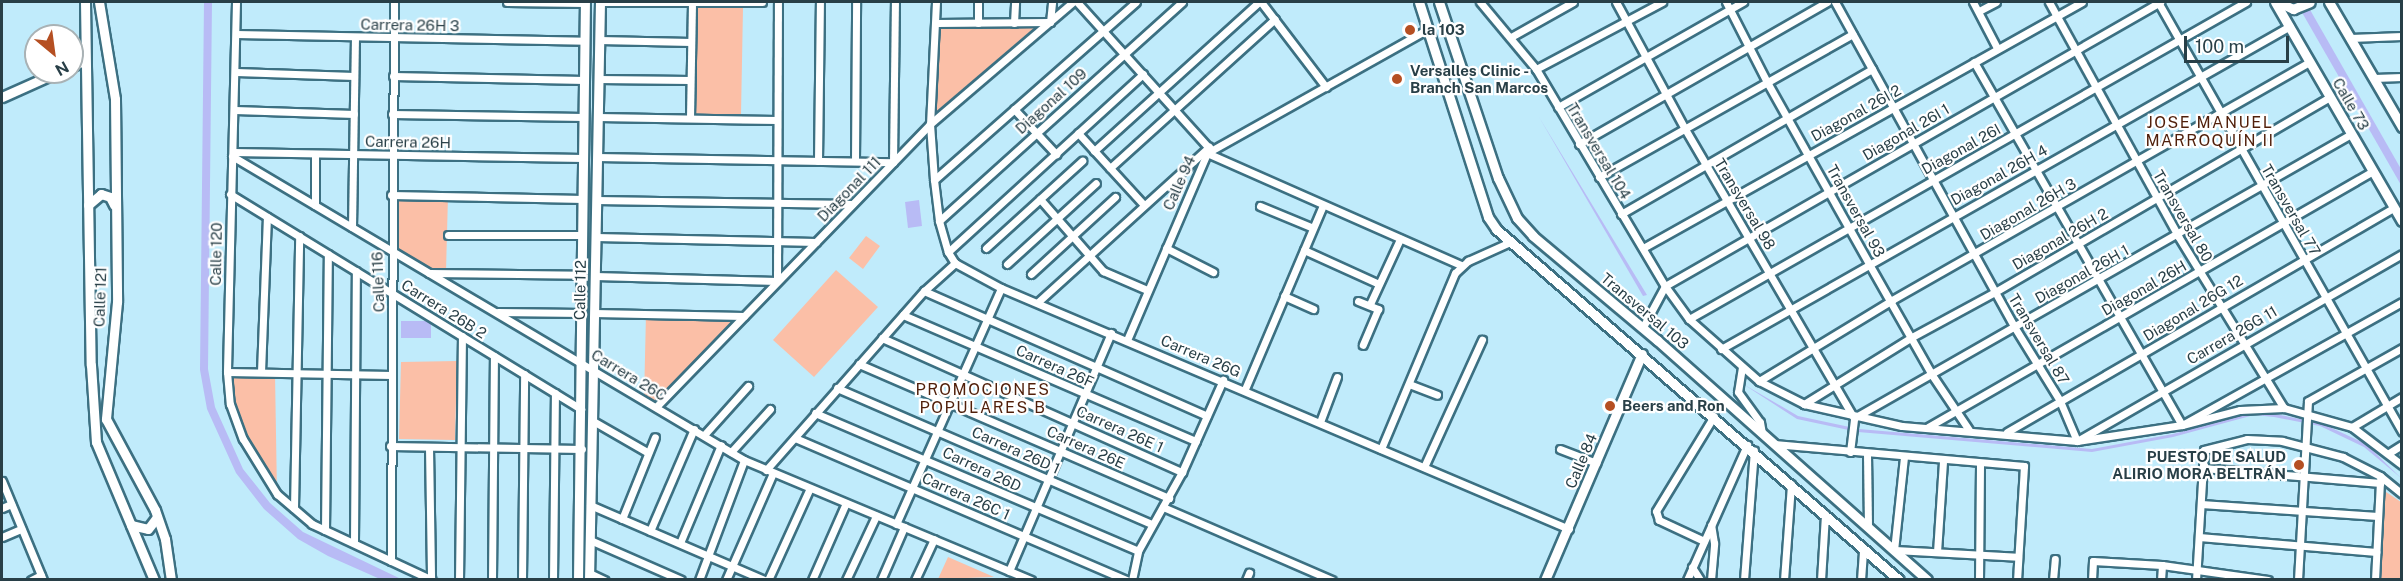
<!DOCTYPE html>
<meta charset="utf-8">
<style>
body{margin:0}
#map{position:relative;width:2403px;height:581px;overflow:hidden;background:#c0ebfb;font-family:"Public Sans",sans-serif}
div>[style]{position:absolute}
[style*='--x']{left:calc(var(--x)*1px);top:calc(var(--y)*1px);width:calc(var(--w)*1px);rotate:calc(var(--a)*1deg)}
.green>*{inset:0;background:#fbbfa7}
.water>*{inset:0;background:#b8bbf5}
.roads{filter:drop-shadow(2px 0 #3c7082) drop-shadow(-2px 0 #3c7082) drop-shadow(0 2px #3c7082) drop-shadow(0 -2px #3c7082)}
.street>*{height:7px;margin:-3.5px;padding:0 3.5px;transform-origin:3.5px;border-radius:3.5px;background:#fff}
.secondary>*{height:9px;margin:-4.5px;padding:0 4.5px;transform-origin:4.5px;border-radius:4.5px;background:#fff}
.dots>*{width:16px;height:16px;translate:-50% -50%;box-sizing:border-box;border:3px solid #fff;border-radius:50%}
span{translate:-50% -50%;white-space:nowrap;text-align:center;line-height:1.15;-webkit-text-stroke:4.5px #fff;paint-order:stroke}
.street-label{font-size:15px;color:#283f47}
.poi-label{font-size:15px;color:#283f47;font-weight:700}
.left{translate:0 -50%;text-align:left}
.right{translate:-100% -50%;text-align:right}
.neighbourhood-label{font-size:16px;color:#501f0a;letter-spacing:1.5px}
.frame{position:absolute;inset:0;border:3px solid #283f47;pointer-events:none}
.north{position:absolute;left:24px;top:24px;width:60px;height:60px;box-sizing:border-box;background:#fff;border:2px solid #a9b2b5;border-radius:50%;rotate:151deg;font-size:16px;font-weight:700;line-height:24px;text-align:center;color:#283f47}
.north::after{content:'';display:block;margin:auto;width:21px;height:27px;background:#b54f22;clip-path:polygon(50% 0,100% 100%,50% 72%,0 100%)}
.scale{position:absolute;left:2184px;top:36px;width:105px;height:27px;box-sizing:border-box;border:3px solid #283f47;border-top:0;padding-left:8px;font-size:18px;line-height:21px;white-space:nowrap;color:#283f47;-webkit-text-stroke:4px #fff;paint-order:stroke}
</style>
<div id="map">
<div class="green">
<div style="clip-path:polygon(696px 7px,743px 8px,741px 114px,694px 114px)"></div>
<div style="clip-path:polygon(1050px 22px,930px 124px,936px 23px)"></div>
<div style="clip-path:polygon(391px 195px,448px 196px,446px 271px,429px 273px,390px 251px)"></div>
<div style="clip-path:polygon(866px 236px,880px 246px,863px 269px,849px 258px)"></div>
<div style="clip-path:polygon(836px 270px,878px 307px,814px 377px,773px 340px)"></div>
<div style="clip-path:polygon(646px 314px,744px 316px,656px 407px,644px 400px)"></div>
<div style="clip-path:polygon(457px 361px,455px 440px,399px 439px,401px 362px)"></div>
<div style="clip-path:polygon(227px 372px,275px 374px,277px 494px,259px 468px,230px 404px)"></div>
<div style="clip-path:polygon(2383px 490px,2401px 502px,2401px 579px,2379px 579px)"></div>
<div style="clip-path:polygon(948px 557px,994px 577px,938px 579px)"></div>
</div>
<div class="water">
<div style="clip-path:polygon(204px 2px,212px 2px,208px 369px,215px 407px,243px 469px,270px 503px,303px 532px,401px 579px,380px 579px,328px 556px,298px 539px,264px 509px,236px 473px,207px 409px,200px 370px)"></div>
<div style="clip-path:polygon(2296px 2px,2305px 2px,2309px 8px,2401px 169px,2401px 185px)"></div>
<div style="clip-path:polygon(1539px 117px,1647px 295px,1643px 296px)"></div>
<div style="clip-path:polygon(919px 200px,922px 226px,908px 228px,905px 202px)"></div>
<div style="clip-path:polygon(401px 321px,431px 321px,431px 338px,401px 338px)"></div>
<div style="clip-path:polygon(1743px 384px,1798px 416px,1859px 429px,2092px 449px,2173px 434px,2254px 412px,2275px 414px,2321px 423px,2366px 444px,2401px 478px,2364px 447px,2320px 426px,2274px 417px,2254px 415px,2173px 437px,2092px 452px,1858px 432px,1797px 419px)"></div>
</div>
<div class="roads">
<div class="street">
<div style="--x:236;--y:2;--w:370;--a:91.4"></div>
<div style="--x:227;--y:372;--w:32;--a:85"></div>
<div style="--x:230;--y:404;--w:37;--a:70"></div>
<div style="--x:243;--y:439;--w:65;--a:58.3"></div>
<div style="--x:277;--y:494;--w:46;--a:40.6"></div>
<div style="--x:312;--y:524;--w:132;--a:25"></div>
<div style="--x:507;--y:2;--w:78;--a:0.7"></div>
<div style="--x:600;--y:2;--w:162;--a:0"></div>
<div style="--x:936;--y:2;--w:122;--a:92.8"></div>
<div style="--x:930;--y:124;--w:56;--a:85.9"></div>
<div style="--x:934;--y:180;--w:41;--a:83"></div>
<div style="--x:939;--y:221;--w:32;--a:74"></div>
<div style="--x:948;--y:252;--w:13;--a:58"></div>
<div style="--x:955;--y:263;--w:52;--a:28.5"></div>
<div style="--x:1001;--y:288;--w:617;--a:22.99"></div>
<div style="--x:1077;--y:2;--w:198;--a:47.9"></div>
<div style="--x:1261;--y:2;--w:107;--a:52.6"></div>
<div style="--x:1480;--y:2;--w:87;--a:50.1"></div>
<div style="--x:1536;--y:69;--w:252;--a:59.3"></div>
<div style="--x:1665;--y:286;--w:41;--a:54"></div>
<div style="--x:1689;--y:319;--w:94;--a:41.5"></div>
<div style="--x:1759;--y:381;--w:51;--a:27.1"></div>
<div style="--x:1804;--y:404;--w:100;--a:12.7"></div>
<div style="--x:1902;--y:426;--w:176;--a:4.9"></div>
<div style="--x:2077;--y:441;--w:106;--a:-8.7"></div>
<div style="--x:2182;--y:425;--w:60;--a:-14.5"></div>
<div style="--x:2240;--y:410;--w:44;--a:-2.6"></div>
<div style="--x:2284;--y:408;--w:71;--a:15.6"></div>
<div style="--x:2352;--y:427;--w:63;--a:37.2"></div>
<div style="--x:1616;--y:2;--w:145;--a:61.5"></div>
<div style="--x:1685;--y:129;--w:335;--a:59.7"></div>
<div style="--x:1726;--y:2;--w:90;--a:62.9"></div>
<div style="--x:1767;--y:82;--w:209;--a:60.7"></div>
<div style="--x:1869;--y:264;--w:128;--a:60.4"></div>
<div style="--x:1932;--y:375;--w:66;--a:56.1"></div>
<div style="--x:1835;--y:2;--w:372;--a:61.1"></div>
<div style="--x:2015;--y:328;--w:86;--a:58.3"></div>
<div style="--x:2060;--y:401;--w:43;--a:67"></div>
<div style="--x:2077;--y:441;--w:375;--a:-29.9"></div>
<div style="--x:1973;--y:2;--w:52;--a:62.4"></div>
<div style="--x:2049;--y:2;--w:267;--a:61.1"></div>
<div style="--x:2178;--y:236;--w:202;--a:58.4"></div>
<div style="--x:2158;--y:2;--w:494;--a:60.4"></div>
<div style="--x:1979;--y:11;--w:19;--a:-28"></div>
<div style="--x:1050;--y:22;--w:20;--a:-84"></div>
<div style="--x:936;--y:23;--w:114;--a:-0.5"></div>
<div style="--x:978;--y:23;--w:21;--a:-90"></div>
<div style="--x:1014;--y:23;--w:21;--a:-87"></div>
<div style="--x:236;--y:34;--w:349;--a:1.1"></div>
<div style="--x:1511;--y:37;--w:71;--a:-29.4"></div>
<div style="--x:2350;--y:38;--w:52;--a:-2.2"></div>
<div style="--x:599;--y:40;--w:92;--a:1.2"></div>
<div style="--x:1974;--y:62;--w:418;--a:60.2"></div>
<div style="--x:2182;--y:425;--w:252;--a:-29.2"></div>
<div style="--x:1536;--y:69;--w:143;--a:-28"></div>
<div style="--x:236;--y:72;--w:118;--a:1.9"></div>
<div style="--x:393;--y:76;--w:191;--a:1.2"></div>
<div style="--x:2374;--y:78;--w:28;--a:-2"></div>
<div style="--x:598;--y:79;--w:92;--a:0.6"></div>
<div style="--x:1558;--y:107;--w:213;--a:-29.6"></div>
<div style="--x:1014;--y:109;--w:62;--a:47"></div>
<div style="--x:235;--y:110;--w:119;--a:1.9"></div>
<div style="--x:392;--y:114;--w:192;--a:0.9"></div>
<div style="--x:598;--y:117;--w:179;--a:1"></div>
<div style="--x:690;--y:118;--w:115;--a:-89"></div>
<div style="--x:1078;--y:133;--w:98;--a:47.5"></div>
<div style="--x:1579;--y:144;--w:286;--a:-29.8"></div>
<div style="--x:1094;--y:151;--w:222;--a:-42.1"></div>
<div style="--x:233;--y:152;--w:350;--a:1"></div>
<div style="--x:1207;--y:153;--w:278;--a:23.8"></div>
<div style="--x:232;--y:156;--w:595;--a:30.7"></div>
<div style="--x:744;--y:460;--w:311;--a:22.7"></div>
<div style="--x:597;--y:157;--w:296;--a:1"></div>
<div style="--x:893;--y:162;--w:160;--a:-89.3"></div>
<div style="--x:818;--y:161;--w:159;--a:-89.3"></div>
<div style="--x:855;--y:161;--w:159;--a:-89.6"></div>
<div style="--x:1110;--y:168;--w:222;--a:-42.1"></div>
<div style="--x:1599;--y:177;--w:291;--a:-29.4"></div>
<div style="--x:934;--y:180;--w:269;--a:-41.4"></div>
<div style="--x:230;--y:194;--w:412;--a:31.5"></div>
<div style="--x:391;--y:195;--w:192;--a:1.2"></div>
<div style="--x:1040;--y:199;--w:96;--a:48.8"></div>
<div style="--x:1103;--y:271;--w:48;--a:23.4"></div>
<div style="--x:596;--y:200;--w:256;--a:0.9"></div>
<div style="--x:315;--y:205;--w:51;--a:-90"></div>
<div style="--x:1260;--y:206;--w:57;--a:22.5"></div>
<div style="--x:1621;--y:214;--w:290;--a:-30"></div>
<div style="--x:939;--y:221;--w:327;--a:-42"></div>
<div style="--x:352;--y:227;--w:189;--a:-89.1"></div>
<div style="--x:448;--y:235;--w:135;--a:0"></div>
<div style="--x:596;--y:237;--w:220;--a:1.3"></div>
<div style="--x:986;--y:248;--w:130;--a:-42.2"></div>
<div style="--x:1166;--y:248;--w:53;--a:27.1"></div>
<div style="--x:1643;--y:248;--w:503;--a:-29.26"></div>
<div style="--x:1304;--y:250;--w:82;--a:24.4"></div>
<div style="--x:948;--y:252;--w:264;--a:-42.4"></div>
<div style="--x:1007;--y:264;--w:120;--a:-42.3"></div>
<div style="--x:429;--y:273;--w:153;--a:0.7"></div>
<div style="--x:1031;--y:274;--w:114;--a:-42.5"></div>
<div style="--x:595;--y:276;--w:182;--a:1.6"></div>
<div style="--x:777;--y:281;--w:279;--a:-89.8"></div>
<div style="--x:924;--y:291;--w:309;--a:23.8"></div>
<div style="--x:1284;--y:296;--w:32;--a:24"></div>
<div style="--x:1358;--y:301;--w:22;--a:22"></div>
<div style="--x:1378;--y:309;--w:39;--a:113"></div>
<div style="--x:1038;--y:302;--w:231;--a:-42.2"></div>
<div style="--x:1370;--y:304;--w:72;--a:-65.2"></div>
<div style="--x:498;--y:312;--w:84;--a:0.7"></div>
<div style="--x:594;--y:313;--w:150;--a:1.1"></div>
<div style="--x:903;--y:315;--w:319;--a:23.3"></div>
<div style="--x:1689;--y:319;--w:641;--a:-29.65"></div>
<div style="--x:1643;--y:327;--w:47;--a:-61.8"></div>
<div style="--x:1665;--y:286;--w:571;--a:-29.84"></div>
<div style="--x:882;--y:338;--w:329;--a:24.1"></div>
<div style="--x:1127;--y:340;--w:203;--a:-66.8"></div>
<div style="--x:1207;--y:153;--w:253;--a:-29.3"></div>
<div style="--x:1721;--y:349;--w:654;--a:-29.58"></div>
<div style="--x:859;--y:364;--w:338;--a:23.4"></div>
<div style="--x:1742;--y:367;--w:25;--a:99"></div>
<div style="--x:1738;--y:392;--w:37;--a:54"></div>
<div style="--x:1760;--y:422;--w:11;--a:80"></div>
<div style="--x:227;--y:372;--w:165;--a:1"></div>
<div style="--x:261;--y:372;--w:155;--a:-87.8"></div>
<div style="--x:1759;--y:381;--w:156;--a:-31.3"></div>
<div style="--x:1892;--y:300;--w:481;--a:-29.7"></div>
<div style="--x:1409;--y:384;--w:30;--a:21"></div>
<div style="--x:837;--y:388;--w:342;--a:23.4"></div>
<div style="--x:1245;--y:389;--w:200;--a:-67"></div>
<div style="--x:1804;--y:404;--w:127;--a:-31.8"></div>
<div style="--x:1912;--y:337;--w:94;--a:-28.5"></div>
<div style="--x:1995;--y:292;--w:388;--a:-30.2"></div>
<div style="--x:656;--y:407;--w:394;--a:-45.9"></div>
<div style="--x:930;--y:124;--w:188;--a:-40.5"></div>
<div style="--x:815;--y:413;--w:351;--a:23.1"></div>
<div style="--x:1854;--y:418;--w:572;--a:-29.74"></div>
<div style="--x:593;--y:421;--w:62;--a:29.9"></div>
<div style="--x:1320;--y:422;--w:48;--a:-69.3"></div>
<div style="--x:1928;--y:427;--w:513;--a:-29.91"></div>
<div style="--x:2352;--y:427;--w:58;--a:-31"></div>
<div style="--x:2007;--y:432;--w:447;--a:-30.1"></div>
<div style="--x:704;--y:435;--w:66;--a:-48.1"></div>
<div style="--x:795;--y:438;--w:361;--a:23.2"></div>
<div style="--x:1774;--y:444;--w:251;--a:5"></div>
<div style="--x:2024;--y:466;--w:114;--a:93.5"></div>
<div style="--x:390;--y:446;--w:192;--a:0.9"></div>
<div style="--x:429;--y:447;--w:132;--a:89.1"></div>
<div style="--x:1381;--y:449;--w:191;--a:-67.2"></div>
<div style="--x:1455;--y:273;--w:18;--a:-43"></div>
<div style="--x:1468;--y:261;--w:46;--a:-24.3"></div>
<div style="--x:1560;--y:449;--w:39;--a:21"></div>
<div style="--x:731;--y:452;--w:58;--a:-47.8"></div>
<div style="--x:1850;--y:452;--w:34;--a:-83"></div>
<div style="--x:2389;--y:453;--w:15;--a:-32"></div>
<div style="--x:1867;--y:454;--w:73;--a:89.2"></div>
<div style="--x:1904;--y:457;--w:94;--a:96.1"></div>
<div style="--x:1894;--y:550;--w:124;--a:3.2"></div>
<div style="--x:1424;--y:467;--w:140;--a:-65.5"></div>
<div style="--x:2203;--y:468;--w:178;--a:4.8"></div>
<div style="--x:766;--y:470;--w:239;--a:-48.6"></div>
<div style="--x:924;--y:291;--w:42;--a:-42.1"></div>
<div style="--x:2;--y:481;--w:107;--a:67.5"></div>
<div style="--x:2201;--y:504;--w:177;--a:3.9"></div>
<div style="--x:590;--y:505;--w:189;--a:23.3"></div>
<div style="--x:1163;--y:507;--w:184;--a:23.4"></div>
<div style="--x:2;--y:508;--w:10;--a:-24"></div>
<div style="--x:294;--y:508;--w:272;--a:-88.9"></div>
<div style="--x:622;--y:519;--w:88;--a:-68.1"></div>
<div style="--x:896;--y:524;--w:258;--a:-66"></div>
<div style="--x:325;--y:530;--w:276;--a:-89.4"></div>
<div style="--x:650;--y:531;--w:111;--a:-66.7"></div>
<div style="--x:2;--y:537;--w:21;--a:-23"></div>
<div style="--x:2199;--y:537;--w:178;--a:4.8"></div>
<div style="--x:590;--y:540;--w:99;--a:23.7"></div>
<div style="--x:1704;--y:541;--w:50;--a:-155"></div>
<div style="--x:1659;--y:520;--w:9;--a:-108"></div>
<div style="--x:1656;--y:511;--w:111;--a:-58.6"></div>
<div style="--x:354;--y:542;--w:271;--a:-89.6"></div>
<div style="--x:680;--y:543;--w:106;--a:-67.3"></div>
<div style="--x:1937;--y:552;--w:91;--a:-86.2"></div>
<div style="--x:391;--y:561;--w:559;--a:-89.69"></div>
<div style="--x:1692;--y:567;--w:15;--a:58"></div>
<div style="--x:1009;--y:571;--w:259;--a:-66.8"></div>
<div style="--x:589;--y:573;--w:17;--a:25"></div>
<div style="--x:31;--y:580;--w:11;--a:-27"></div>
<div style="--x:459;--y:580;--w:244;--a:-89.3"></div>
<div style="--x:492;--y:580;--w:224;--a:-89.5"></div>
<div style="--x:522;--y:580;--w:206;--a:-89.4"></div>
<div style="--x:553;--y:580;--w:187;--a:-89.4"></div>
<div style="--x:699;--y:580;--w:128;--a:-69.4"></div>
<div style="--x:726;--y:580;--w:117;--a:-66.3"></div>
<div style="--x:768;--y:580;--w:101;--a:-65.5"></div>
<div style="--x:812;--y:580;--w:84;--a:-66.2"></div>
<div style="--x:846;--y:580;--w:71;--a:-64.9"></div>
<div style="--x:881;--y:580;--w:58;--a:-66.5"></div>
<div style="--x:915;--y:580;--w:45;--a:-65.1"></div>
<div style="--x:1132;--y:580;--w:30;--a:-78"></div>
<div style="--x:1138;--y:551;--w:90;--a:-60.9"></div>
<div style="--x:1182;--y:472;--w:101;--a:-66"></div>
<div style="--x:1246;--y:580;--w:8;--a:-67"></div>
<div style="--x:1687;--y:580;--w:148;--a:-66"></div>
<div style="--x:1711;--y:580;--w:37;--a:-85"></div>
<div style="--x:1714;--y:543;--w:18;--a:-99"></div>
<div style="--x:1744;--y:580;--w:130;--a:-85.6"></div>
<div style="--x:1784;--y:580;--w:96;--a:-85.8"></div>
<div style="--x:1821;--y:580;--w:66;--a:-86.5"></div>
<div style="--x:1861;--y:580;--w:32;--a:-86"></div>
<div style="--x:1979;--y:580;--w:116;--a:-89.5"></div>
<div style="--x:2053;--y:580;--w:21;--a:-85"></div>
<div style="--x:2092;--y:580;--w:19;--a:-87"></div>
<div style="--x:2093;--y:561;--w:69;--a:3.3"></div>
<div style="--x:2162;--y:565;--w:107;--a:8.1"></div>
<div style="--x:2161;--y:580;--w:15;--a:-86"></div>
<div style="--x:2196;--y:580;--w:130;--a:-86.5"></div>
<div style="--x:2204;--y:450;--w:44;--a:-14.3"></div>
<div style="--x:2247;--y:439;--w:35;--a:3"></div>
<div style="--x:2282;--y:441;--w:63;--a:14.7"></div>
<div style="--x:2343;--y:457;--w:42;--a:27.2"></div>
<div style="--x:2380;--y:476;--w:28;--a:39"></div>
<div style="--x:2298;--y:580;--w:179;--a:-86.8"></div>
<div style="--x:2308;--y:401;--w:108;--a:-29.4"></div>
<div style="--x:2375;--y:580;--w:100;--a:-87.1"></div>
</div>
<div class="secondary">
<div style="--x:85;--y:2;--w:363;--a:89.1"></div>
<div style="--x:91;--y:365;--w:77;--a:86.3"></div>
<div style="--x:96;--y:442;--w:150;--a:67.2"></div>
<div style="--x:99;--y:2;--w:98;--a:80.6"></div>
<div style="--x:115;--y:99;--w:203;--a:89.4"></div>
<div style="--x:117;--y:302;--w:118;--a:95.4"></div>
<div style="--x:106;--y:419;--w:103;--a:61.7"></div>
<div style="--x:155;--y:510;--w:31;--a:71"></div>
<div style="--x:165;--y:539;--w:41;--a:81.7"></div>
<div style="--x:1419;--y:2;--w:226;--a:72.2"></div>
<div style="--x:1488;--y:217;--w:14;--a:56"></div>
<div style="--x:1496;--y:229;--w:534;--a:41.05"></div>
<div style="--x:1439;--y:2;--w:186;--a:71.5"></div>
<div style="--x:1498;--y:178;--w:44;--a:64.6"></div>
<div style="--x:1517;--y:218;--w:24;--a:48"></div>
<div style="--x:1533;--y:236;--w:162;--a:40"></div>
<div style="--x:1657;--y:340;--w:361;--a:41.6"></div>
<div style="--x:2275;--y:2;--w:253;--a:59.9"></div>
<div style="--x:2278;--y:2;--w:17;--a:25"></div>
<div style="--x:2293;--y:9;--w:18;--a:-22"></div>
<div style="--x:2329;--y:2;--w:145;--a:59.7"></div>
<div style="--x:72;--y:66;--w:13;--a:-23"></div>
<div style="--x:2;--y:97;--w:61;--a:-24.1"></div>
<div style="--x:88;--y:205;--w:17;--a:-40"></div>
<div style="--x:101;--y:194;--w:9;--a:18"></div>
<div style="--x:110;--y:197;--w:9;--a:63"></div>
<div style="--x:131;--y:525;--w:17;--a:13"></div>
<div style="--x:148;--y:529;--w:15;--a:-53"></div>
<div style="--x:578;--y:580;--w:578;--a:-89.31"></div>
<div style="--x:589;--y:580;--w:578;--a:-88.91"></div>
<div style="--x:1545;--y:580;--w:246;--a:-66.8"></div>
</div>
</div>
<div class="dots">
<div style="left:1410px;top:30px;background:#b54f22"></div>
<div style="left:1397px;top:79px;background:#b54f22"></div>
<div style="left:1610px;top:406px;background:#b54f22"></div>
<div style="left:2299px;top:465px;background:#b54f22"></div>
</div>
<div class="street-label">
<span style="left:410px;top:25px;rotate:1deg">Carrera 26H 3</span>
<span style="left:1051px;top:101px;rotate:-42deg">Diagonal 109</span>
<span style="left:2351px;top:104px;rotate:60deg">Calle 73</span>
<span style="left:1856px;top:113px;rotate:-29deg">Diagonal 26I 2</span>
<span style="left:1906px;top:132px;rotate:-30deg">Diagonal 26I 1</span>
<span style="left:408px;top:142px;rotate:1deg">Carrera 26H</span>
<span style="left:1961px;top:149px;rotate:-29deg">Diagonal 26I</span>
<span style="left:1599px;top:151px;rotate:59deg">Transversal 104</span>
<span style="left:1999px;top:175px;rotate:-29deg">Diagonal 26H 4</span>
<span style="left:1179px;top:183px;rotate:-66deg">Calle 94</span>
<span style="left:849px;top:189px;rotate:-46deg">Diagonal 111</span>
<span style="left:1745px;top:204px;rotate:59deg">Transversal 98</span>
<span style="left:2028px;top:209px;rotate:-30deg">Diagonal 26H 3</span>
<span style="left:2291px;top:210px;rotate:60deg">Transversal 77</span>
<span style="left:1856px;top:211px;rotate:61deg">Transversal 93</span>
<span style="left:2183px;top:216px;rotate:60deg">Transversal 80</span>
<span style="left:2060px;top:239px;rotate:-30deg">Diagonal 26H 2</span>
<span style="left:216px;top:254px;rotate:-89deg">Calle 120</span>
<span style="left:2082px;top:274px;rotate:-29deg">Diagonal 26H 1</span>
<span style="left:378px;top:282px;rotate:-92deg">Calle 116</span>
<span style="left:2144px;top:288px;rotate:-30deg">Diagonal 26H</span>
<span style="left:580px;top:290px;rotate:-89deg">Calle 112</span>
<span style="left:100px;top:297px;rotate:-88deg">Calle 121</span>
<span style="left:2193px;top:308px;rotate:-31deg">Diagonal 26G 12</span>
<span style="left:444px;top:309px;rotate:32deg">Carrera 26B 2</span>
<span style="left:1645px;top:311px;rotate:40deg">Transversal 103</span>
<span style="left:2232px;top:335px;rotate:-30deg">Carrera 26G 11</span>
<span style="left:2039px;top:339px;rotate:59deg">Transversal 87</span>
<span style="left:1201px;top:356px;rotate:23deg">Carrera 26G</span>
<span style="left:1055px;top:366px;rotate:24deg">Carrera 26F</span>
<span style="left:629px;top:375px;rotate:31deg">Carrera 26C</span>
<span style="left:1120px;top:429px;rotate:24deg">Carrera 26E 1</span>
<span style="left:1086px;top:447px;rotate:24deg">Carrera 26E</span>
<span style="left:1016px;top:450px;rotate:24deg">Carrera 26D 1</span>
<span style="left:1581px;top:461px;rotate:-67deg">Calle 84</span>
<span style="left:982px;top:469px;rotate:25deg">Carrera 26D</span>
<span style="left:966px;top:496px;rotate:24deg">Carrera 26C 1</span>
</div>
<div class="poi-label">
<span class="left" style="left:1422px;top:30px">la 103</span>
<span class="left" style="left:1410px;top:79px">Versalles Clinic -<br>Branch San Marcos</span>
<span class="left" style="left:1622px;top:406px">Beers and Ron</span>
<span class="right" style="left:2286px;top:465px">PUESTO DE SALUD<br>ALIRIO MORA BELTRÁN</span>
</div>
<div class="neighbourhood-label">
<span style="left:2210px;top:132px">JOSE MANUEL<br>MARROQUÍN II</span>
<span style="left:983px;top:399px">PROMOCIONES<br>POPULARES B</span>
</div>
<div class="frame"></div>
<div class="north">N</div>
<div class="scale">100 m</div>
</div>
